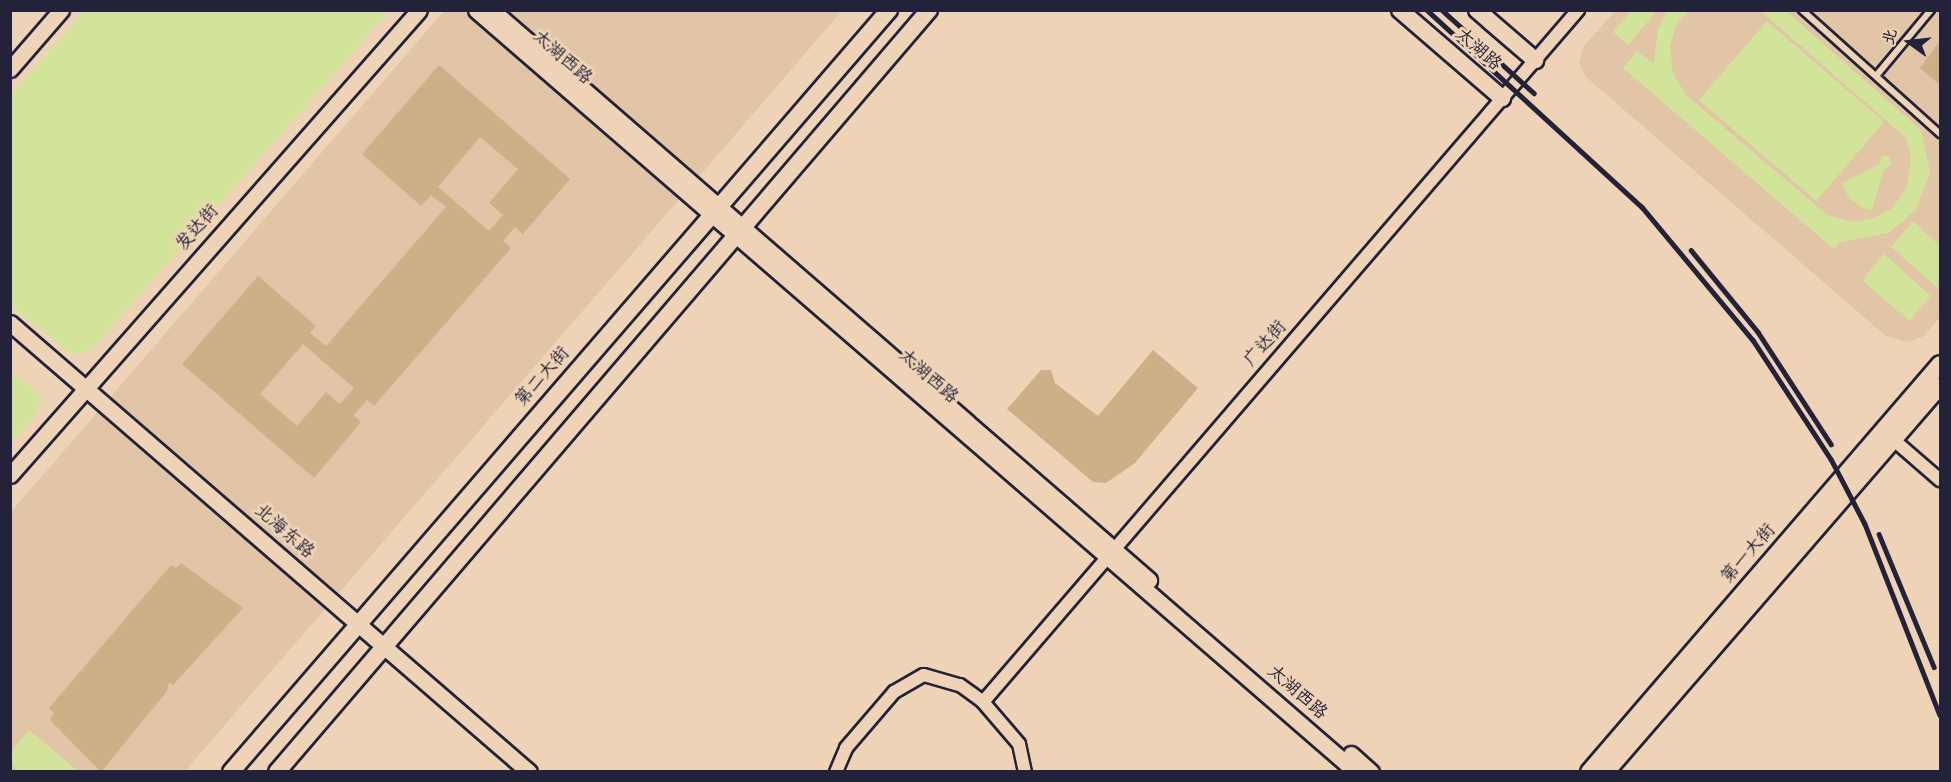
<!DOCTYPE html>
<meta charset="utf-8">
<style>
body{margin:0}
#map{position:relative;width:1951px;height:782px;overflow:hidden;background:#efd3b6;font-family:Dekko,"LXGW WenKai TC",sans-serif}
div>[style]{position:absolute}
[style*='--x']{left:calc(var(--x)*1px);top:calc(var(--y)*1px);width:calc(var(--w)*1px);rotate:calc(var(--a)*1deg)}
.built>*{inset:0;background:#e1c5a6}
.green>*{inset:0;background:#d1e499}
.building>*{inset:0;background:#cdb087}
.roads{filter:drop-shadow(2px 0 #22223b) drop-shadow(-2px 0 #22223b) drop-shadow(0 2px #22223b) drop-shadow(0 -2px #22223b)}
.service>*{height:6px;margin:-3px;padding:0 3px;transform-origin:3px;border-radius:3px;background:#efd3b6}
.minor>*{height:12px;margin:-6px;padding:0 6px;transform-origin:6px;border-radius:6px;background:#efd3b6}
.tertiary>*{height:15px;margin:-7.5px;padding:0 7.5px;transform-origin:7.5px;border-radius:7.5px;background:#efd3b6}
.secondary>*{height:16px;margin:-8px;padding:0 8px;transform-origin:8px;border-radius:8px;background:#efd3b6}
.rail>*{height:4.5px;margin:-2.25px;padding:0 2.25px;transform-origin:2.25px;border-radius:2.25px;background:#22223b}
span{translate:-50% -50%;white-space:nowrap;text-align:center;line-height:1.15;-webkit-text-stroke:6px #efd3b6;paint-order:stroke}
.street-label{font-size:18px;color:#22223b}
.frame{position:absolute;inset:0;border:12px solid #22223b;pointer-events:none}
.north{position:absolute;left:1879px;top:12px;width:60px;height:60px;-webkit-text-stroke:4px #efd3b6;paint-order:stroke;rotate:285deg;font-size:16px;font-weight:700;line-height:24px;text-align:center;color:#22223b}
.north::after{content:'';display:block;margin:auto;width:21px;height:27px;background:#22223b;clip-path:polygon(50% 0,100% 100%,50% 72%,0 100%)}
</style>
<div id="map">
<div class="built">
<div style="clip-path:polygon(444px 11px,842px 11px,185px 771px,11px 772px,11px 512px)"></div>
<div style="clip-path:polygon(1615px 11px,1940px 11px,1940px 317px,1924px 336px,1909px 342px,1886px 336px,1586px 77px,1579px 63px,1583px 47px)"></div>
</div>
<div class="green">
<div style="clip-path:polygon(85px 11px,389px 11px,91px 350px,72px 354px,11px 306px,10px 96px)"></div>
<div style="clip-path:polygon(1631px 11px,1655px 13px,1628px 45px,1613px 32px)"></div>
<div style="clip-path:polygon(1667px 11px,1688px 11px,1676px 26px,1670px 46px,1673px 74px,1687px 96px,1827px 215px,1854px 222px,1875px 218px,1893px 207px,1907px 187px,1911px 157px,1906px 138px,1761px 11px,1786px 11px,1921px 130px,1930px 172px,1916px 210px,1889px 233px,1841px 242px,1834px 249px,1623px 68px,1637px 51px,1654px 64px,1658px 29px)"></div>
<div style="clip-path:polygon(1767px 21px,1884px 122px,1816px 201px,1699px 100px)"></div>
<div style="clip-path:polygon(1882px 156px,1890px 157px,1891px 165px,1884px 169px,1872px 210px,1862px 208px,1849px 198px,1842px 183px,1879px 164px)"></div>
<div style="clip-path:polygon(1913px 221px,1940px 246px,1938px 288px,1891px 247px)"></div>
<div style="clip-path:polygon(1884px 254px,1931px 296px,1909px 321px,1862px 280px)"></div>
<div style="clip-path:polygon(11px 371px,40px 395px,38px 411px,11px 443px)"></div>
<div style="clip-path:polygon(29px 730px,78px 771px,19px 771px,11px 764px,11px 752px)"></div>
</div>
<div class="building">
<div style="clip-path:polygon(1940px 41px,1940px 85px,1920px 68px)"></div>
<div style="clip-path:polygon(evenodd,439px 65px,570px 179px,523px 234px,515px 227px,503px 241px,511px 248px,374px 406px,367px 400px,354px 415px,361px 422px,314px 478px,182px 364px,258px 276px,316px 326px,310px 333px,326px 346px,446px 207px,431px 195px,421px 206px,362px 154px,439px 65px,480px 137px,518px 169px,489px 203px,503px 215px,489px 231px,438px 187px,480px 137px,439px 65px,303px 344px,354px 388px,340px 404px,326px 392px,297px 426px,260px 394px,303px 344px)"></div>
<div style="clip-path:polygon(1153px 350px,1198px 388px,1135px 463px,1106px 483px,1093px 482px,1007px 409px,1041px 370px,1051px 370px,1055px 383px,1098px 416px)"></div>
<div style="clip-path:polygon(181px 563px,243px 608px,173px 685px,169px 682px,167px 691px,101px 772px,50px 720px,54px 713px,49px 708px,171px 565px,176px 568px)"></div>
</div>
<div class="roads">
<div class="service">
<div style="--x:1802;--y:10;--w:186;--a:41.9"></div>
<div style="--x:1876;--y:76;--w:86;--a:-50.2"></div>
</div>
<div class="minor">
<div style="--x:1888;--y:435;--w:69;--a:40.9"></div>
<div style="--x:983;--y:702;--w:913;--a:-49.31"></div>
<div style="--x:836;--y:772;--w:26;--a:-67"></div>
<div style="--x:846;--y:748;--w:74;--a:-49.4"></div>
<div style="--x:894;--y:692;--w:34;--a:-30"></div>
<div style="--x:924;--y:675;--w:37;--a:16"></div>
<div style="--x:960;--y:685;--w:29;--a:36"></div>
<div style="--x:983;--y:702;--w:55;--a:49.4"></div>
<div style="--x:1019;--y:744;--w:29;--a:78"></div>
</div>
<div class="tertiary">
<div style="--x:476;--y:10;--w:1164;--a:40.89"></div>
<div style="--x:492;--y:10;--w:870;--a:40.94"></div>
<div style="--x:10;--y:69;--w:78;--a:-49.2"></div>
<div style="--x:10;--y:323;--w:686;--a:40.86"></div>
<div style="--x:10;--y:475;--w:619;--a:-48.67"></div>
<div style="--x:1351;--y:754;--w:27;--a:42"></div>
</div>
<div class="secondary">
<div style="--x:1400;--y:10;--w:135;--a:40.8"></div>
<div style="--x:1477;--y:10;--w:77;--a:40.8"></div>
<div style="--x:231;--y:772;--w:1007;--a:-49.19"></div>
<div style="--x:277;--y:772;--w:1003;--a:-49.45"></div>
<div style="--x:1589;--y:772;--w:538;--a:-49.29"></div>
<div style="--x:1606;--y:772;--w:510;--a:-49.13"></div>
</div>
</div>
<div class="rail">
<div style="--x:1427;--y:10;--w:292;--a:42.5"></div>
<div style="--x:1642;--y:207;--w:173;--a:50.2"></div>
<div style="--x:1753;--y:340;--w:142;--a:56.8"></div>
<div style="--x:1831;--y:459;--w:73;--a:62.4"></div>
<div style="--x:1865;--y:524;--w:205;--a:68.6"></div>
<div style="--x:1442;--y:10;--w:124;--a:42.1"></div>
<div style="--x:1691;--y:250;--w:106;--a:50.7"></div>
<div style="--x:1758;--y:332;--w:134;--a:56.9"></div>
<div style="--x:1879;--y:534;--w:144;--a:67.5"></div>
</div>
<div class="street-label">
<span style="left:1477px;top:51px;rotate:41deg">太湖路</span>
<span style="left:561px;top:59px;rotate:41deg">太湖西路</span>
<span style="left:199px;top:229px;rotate:-49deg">发达街</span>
<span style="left:1267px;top:345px;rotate:-49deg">广达街</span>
<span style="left:544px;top:378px;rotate:-49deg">第二大街</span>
<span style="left:927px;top:378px;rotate:41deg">太湖西路</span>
<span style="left:283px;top:533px;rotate:41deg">北海东路</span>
<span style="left:1750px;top:555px;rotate:-49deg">第一大街</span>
<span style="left:1296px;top:694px;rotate:41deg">太湖西路</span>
</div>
<div class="frame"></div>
<div class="north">北</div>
</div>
